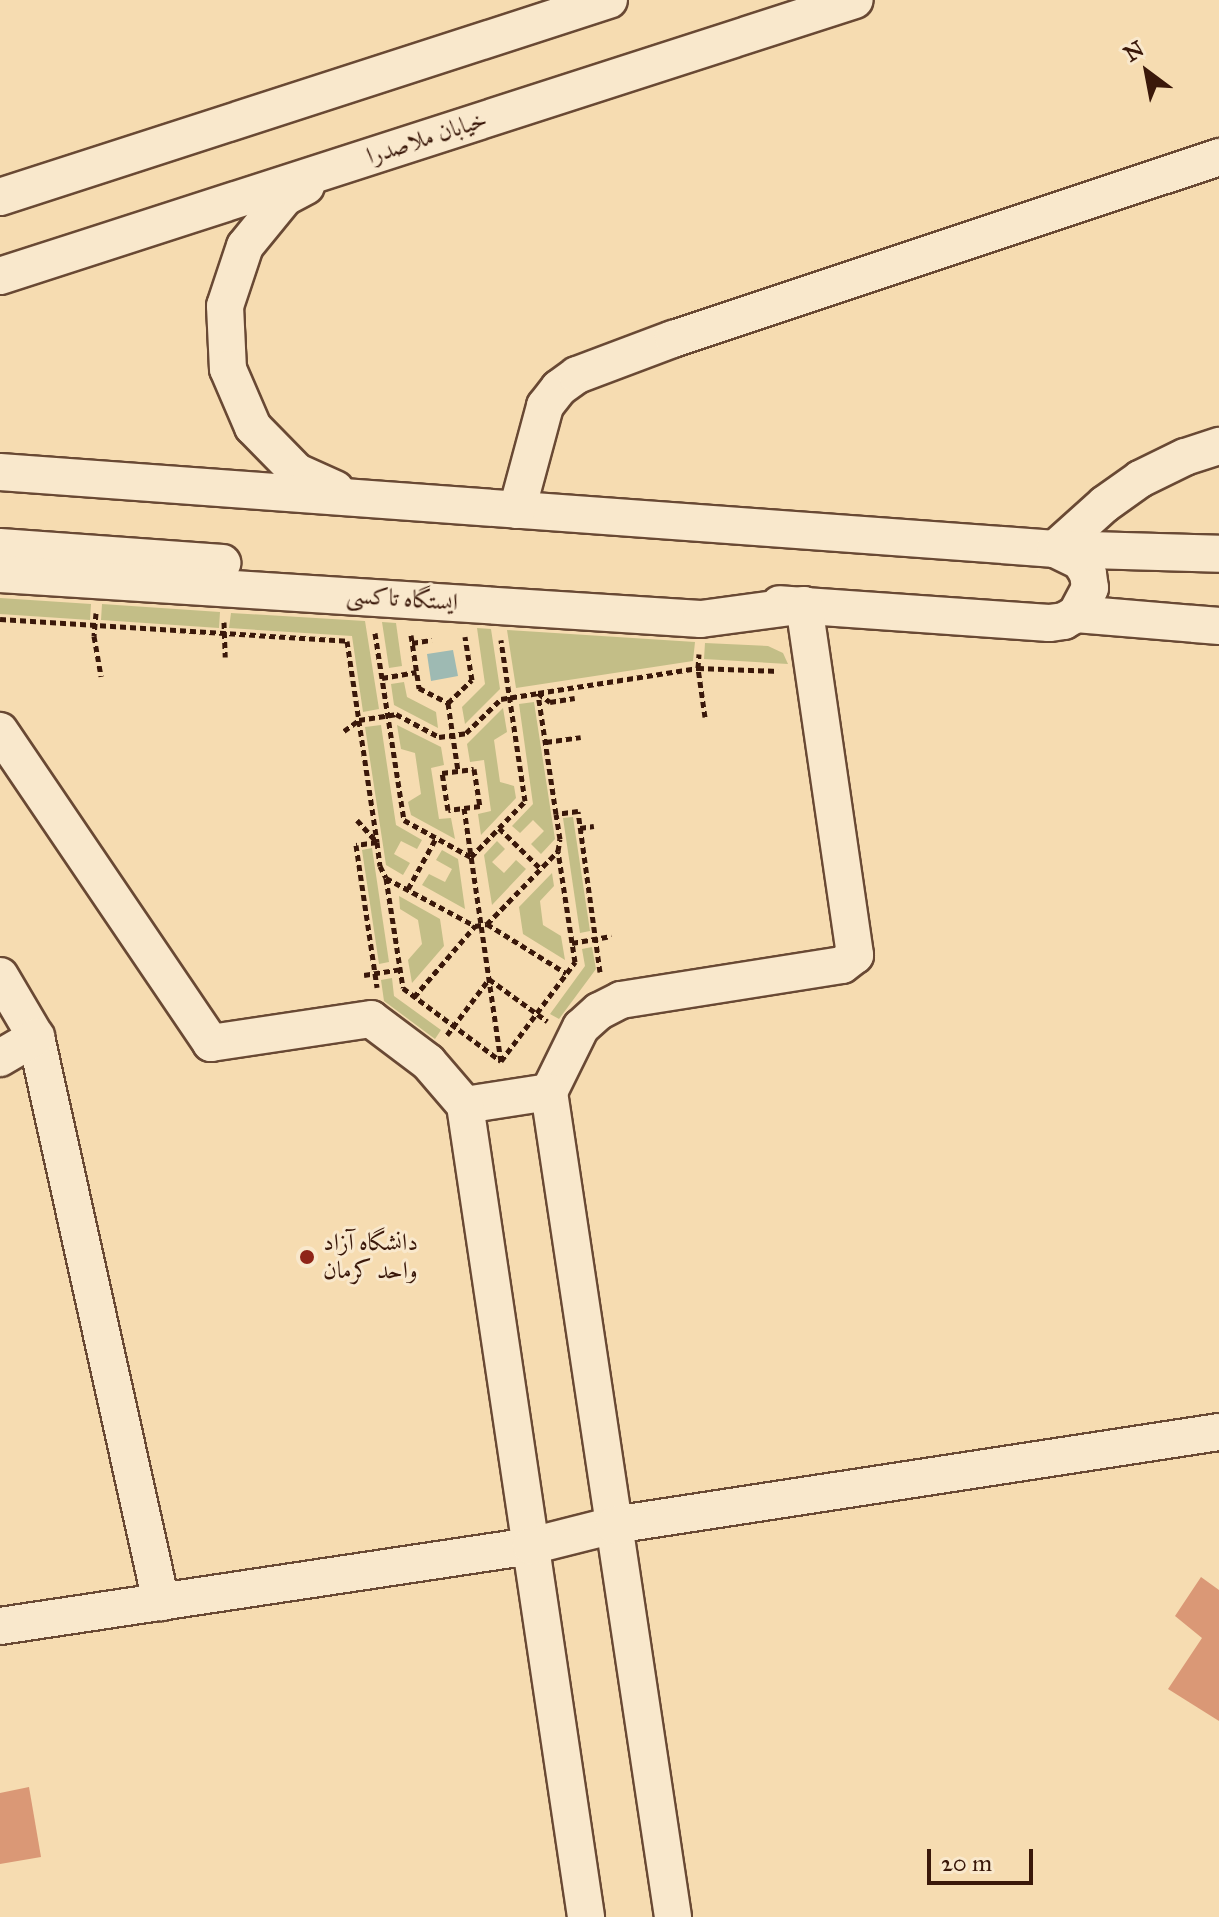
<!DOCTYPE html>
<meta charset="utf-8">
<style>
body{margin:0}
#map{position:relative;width:1219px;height:1917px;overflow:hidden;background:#f6dcb1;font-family:"IM FELL Great Primer",Amiri,serif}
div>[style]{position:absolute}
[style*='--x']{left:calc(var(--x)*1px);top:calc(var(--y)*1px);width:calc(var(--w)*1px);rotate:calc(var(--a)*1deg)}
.green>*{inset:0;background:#c3be87}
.water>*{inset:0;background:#9ebab3}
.building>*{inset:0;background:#da9876}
.path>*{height:5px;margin-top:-2.5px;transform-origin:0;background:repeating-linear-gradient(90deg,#3a180a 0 6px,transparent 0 10px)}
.roads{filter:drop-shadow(2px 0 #694934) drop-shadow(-2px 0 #694934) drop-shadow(0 2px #694934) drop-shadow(0 -2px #694934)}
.minor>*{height:36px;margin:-18px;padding:0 18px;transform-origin:18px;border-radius:18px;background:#f9e8cc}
.dots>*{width:22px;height:22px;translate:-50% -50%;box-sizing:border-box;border:4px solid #f9e8cc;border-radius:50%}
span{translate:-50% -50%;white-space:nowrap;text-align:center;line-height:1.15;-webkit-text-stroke:6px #f9e8cc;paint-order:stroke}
.street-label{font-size:24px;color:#3a180a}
.poi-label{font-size:24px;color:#3a180a}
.left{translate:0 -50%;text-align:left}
.north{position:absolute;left:1107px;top:32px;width:80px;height:80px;-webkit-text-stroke:6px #f9e8cc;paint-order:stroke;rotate:328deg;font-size:22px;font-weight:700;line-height:32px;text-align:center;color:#3a180a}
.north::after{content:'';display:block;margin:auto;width:28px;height:36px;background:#3a180a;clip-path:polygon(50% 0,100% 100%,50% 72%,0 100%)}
.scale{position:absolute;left:927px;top:1849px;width:106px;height:36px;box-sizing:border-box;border:4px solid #3a180a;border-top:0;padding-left:10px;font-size:24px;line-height:28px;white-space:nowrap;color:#3a180a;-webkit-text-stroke:6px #f9e8cc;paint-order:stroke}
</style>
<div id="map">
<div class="green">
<div style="clip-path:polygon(0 598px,91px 604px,90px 620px,0 614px)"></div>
<div style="clip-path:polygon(102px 604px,220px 612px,219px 628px,101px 620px)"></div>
<div style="clip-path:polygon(231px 613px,365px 621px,379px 709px,363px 712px,352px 636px,229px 628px)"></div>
<div style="clip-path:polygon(382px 622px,396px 623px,402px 666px,389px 668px)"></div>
<div style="clip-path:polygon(477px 628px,491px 629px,500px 689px,465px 724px,462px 707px,485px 684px)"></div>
<div style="clip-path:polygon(507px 630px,695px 642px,693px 661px,516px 688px)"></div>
<div style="clip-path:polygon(705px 643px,768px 646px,783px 653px,788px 664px,704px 659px)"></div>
<div style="clip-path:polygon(404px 682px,407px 697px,436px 712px,438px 728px,394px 705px,391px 684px)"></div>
<div style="clip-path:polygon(534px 702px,555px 839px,541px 854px,531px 844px,544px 831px,533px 820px,520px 833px,512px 826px,533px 804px,519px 704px)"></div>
<div style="clip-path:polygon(503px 708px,507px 732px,494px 740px,500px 782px,514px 786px,516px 798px,481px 835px,478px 814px,491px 811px,484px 760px,470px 762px,467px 744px)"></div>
<div style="clip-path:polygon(381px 725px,396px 825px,422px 840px,417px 849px,401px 841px,394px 854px,410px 863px,403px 875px,386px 865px,365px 727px)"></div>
<div style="clip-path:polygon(397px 725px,441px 747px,444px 765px,431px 768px,439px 819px,451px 818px,455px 839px,411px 815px,408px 802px,421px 794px,415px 753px,401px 749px)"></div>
<div style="clip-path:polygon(573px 817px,590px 931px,580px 933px,563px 818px)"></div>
<div style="clip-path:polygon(497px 841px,505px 849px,492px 862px,504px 873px,516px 860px,526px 869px,492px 905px,484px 855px)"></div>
<div style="clip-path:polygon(372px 848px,389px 962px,379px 964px,362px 850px)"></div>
<div style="clip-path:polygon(442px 850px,458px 859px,465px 909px,422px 885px,429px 874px,445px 882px,452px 869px,436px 860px)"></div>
<div style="clip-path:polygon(552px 873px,554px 886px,540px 901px,543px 925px,561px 936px,565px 960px,523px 934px,519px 907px)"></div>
<div style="clip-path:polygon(399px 896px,440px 919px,444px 946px,412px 983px,408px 960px,422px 944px,418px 920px,400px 909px)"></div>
<div style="clip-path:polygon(592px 947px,596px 969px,559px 1019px,550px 1014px,585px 966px,582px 949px)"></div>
<div style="clip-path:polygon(392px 978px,394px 996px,441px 1030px,435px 1039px,384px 1001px,381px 980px)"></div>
</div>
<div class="water">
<div style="clip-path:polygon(453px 650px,458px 676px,431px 681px,427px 654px)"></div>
</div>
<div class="building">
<div style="clip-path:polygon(1201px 1577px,1219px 1590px,1219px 1721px,1168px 1689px,1202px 1638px,1175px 1616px)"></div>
<div style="clip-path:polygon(29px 1787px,41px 1857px,0 1864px,0 1793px)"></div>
</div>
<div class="path">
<div style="--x:96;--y:613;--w:23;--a:95"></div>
<div style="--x:94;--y:636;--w:41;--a:80.1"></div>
<div style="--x:0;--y:619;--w:348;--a:3.6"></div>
<div style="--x:347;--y:641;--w:203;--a:81.5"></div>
<div style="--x:377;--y:842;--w:21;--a:172"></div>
<div style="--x:356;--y:845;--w:144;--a:81.6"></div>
<div style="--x:224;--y:622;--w:35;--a:88"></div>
<div style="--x:375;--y:633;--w:189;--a:81.2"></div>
<div style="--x:404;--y:820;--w:77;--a:28.9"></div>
<div style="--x:471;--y:857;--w:78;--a:-46"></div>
<div style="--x:525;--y:801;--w:163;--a:-98.5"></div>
<div style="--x:411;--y:635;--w:54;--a:81.4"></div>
<div style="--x:419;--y:688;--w:33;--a:27"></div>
<div style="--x:448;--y:703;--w:33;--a:-44"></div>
<div style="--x:472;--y:680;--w:44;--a:-99.2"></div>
<div style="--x:412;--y:643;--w:20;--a:-9"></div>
<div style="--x:382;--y:678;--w:35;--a:-10"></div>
<div style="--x:448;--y:703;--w:69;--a:81.6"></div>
<div style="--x:705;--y:717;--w:49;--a:-98.1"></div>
<div style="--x:698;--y:668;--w:80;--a:2.1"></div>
<div style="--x:344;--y:731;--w:19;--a:-36"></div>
<div style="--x:359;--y:720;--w:37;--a:-9"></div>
<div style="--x:396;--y:714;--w:49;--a:28.1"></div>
<div style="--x:439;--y:737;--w:27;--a:-8"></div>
<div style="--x:466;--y:733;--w:49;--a:-44.2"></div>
<div style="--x:501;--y:699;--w:37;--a:-9"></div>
<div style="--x:538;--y:693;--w:15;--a:37"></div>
<div style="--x:550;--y:702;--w:25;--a:-9"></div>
<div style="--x:546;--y:742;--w:35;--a:-8"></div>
<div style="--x:474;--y:769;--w:37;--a:81"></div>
<div style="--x:480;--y:806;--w:32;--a:173"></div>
<div style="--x:448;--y:810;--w:37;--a:-99"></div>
<div style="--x:442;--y:773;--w:32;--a:-7"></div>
<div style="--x:464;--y:808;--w:256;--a:81.7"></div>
<div style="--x:357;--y:820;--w:30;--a:48"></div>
<div style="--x:377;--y:842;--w:24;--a:83"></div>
<div style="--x:380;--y:866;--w:13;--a:63"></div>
<div style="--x:386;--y:878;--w:101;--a:28.3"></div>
<div style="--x:475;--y:926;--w:12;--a:-9"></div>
<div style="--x:487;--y:924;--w:102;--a:-45.8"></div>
<div style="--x:558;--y:851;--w:12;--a:-81"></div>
<div style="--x:560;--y:839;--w:25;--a:-99"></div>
<div style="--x:499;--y:828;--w:59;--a:44.3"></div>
<div style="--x:580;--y:828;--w:14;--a:-8"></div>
<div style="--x:386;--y:878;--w:111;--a:81.2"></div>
<div style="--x:403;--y:988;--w:122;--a:36.7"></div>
<div style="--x:501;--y:1061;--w:124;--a:-53.2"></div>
<div style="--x:575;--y:962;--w:112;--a:-98.7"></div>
<div style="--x:408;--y:889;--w:58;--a:-61.2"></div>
<div style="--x:487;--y:924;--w:93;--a:31.8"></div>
<div style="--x:572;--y:943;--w:40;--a:-10"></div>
<div style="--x:600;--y:972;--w:162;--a:-97.8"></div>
<div style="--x:578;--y:811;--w:22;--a:172"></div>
<div style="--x:556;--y:814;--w:122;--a:-98.5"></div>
<div style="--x:538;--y:693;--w:162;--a:-8.9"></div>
<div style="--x:698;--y:668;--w:14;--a:-86"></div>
<div style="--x:364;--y:975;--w:36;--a:-9"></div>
<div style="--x:414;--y:997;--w:94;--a:-49.3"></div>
<div style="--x:447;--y:1035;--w:70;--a:-53.1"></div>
<div style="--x:489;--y:979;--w:72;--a:35.9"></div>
</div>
<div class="roads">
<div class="minor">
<div style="--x:306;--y:186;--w:24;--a:152"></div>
<div style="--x:285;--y:197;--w:63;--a:129.2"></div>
<div style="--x:245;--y:246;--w:63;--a:108.4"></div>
<div style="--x:225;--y:306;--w:63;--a:87.3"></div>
<div style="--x:228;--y:369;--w:63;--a:66.7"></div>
<div style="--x:253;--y:427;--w:63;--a:45.6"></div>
<div style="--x:297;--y:472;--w:42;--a:24.1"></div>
<div style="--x:0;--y:197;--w:640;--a:-17.93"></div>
<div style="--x:0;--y:276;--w:898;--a:-17.89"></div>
<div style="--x:0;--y:472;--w:1058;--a:4.17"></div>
<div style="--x:1055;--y:549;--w:28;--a:26"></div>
<div style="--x:1080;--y:561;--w:15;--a:58"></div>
<div style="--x:1088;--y:574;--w:14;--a:82"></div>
<div style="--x:1090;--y:588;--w:30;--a:118"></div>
<div style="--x:1076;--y:614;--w:14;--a:150"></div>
<div style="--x:1064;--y:621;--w:15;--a:172"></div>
<div style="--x:1049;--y:623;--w:270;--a:-176"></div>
<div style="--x:517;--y:510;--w:108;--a:-74.9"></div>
<div style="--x:545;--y:406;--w:23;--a:-52"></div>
<div style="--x:559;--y:388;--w:22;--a:-36"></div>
<div style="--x:577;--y:375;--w:103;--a:-20.6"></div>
<div style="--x:673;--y:339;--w:576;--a:-18.43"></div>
<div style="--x:0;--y:547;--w:223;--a:4.1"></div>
<div style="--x:1055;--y:549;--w:67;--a:-42"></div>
<div style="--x:1105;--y:504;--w:43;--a:-35.5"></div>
<div style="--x:1140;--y:479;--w:50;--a:-26.1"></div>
<div style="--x:1185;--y:457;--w:36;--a:-18"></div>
<div style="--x:1055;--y:549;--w:164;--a:1.7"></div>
<div style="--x:0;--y:574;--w:702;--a:3.67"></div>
<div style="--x:701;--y:619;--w:104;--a:-7.7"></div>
<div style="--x:804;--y:605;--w:354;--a:81.7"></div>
<div style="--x:855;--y:955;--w:16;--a:142"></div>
<div style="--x:842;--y:965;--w:224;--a:171"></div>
<div style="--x:621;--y:1000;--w:25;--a:153"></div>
<div style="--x:599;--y:1011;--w:24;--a:138"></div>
<div style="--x:581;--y:1027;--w:72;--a:116.2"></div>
<div style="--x:549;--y:1092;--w:85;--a:171.2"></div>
<div style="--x:465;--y:1105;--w:57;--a:-130.7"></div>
<div style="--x:428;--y:1062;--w:71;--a:-143"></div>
<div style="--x:371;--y:1019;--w:162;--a:171.5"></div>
<div style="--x:211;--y:1043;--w:377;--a:-124.1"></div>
<div style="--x:1076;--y:614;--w:144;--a:4.8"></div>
<div style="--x:0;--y:976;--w:71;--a:59.5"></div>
<div style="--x:36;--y:1037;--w:579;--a:77.52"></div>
<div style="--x:0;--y:1058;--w:42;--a:-30.3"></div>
<div style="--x:549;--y:1092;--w:834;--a:81.45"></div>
<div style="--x:465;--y:1105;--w:821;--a:81.52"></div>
<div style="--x:0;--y:1626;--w:537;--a:-8.57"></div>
<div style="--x:531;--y:1546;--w:86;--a:-14.2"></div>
<div style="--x:614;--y:1525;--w:612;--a:-8.74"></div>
</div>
</div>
<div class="dots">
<div style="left:307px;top:1257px;background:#8f2418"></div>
</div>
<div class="street-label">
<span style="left:427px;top:138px;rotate:-18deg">خیابان ملاصدرا</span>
<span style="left:402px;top:599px;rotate:4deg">ایستگاه تاکسی</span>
</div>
<div class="poi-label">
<span class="left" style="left:323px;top:1257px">دانشگاه آزاد<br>واحد کرمان</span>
</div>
<div class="north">N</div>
<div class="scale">20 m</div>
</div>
